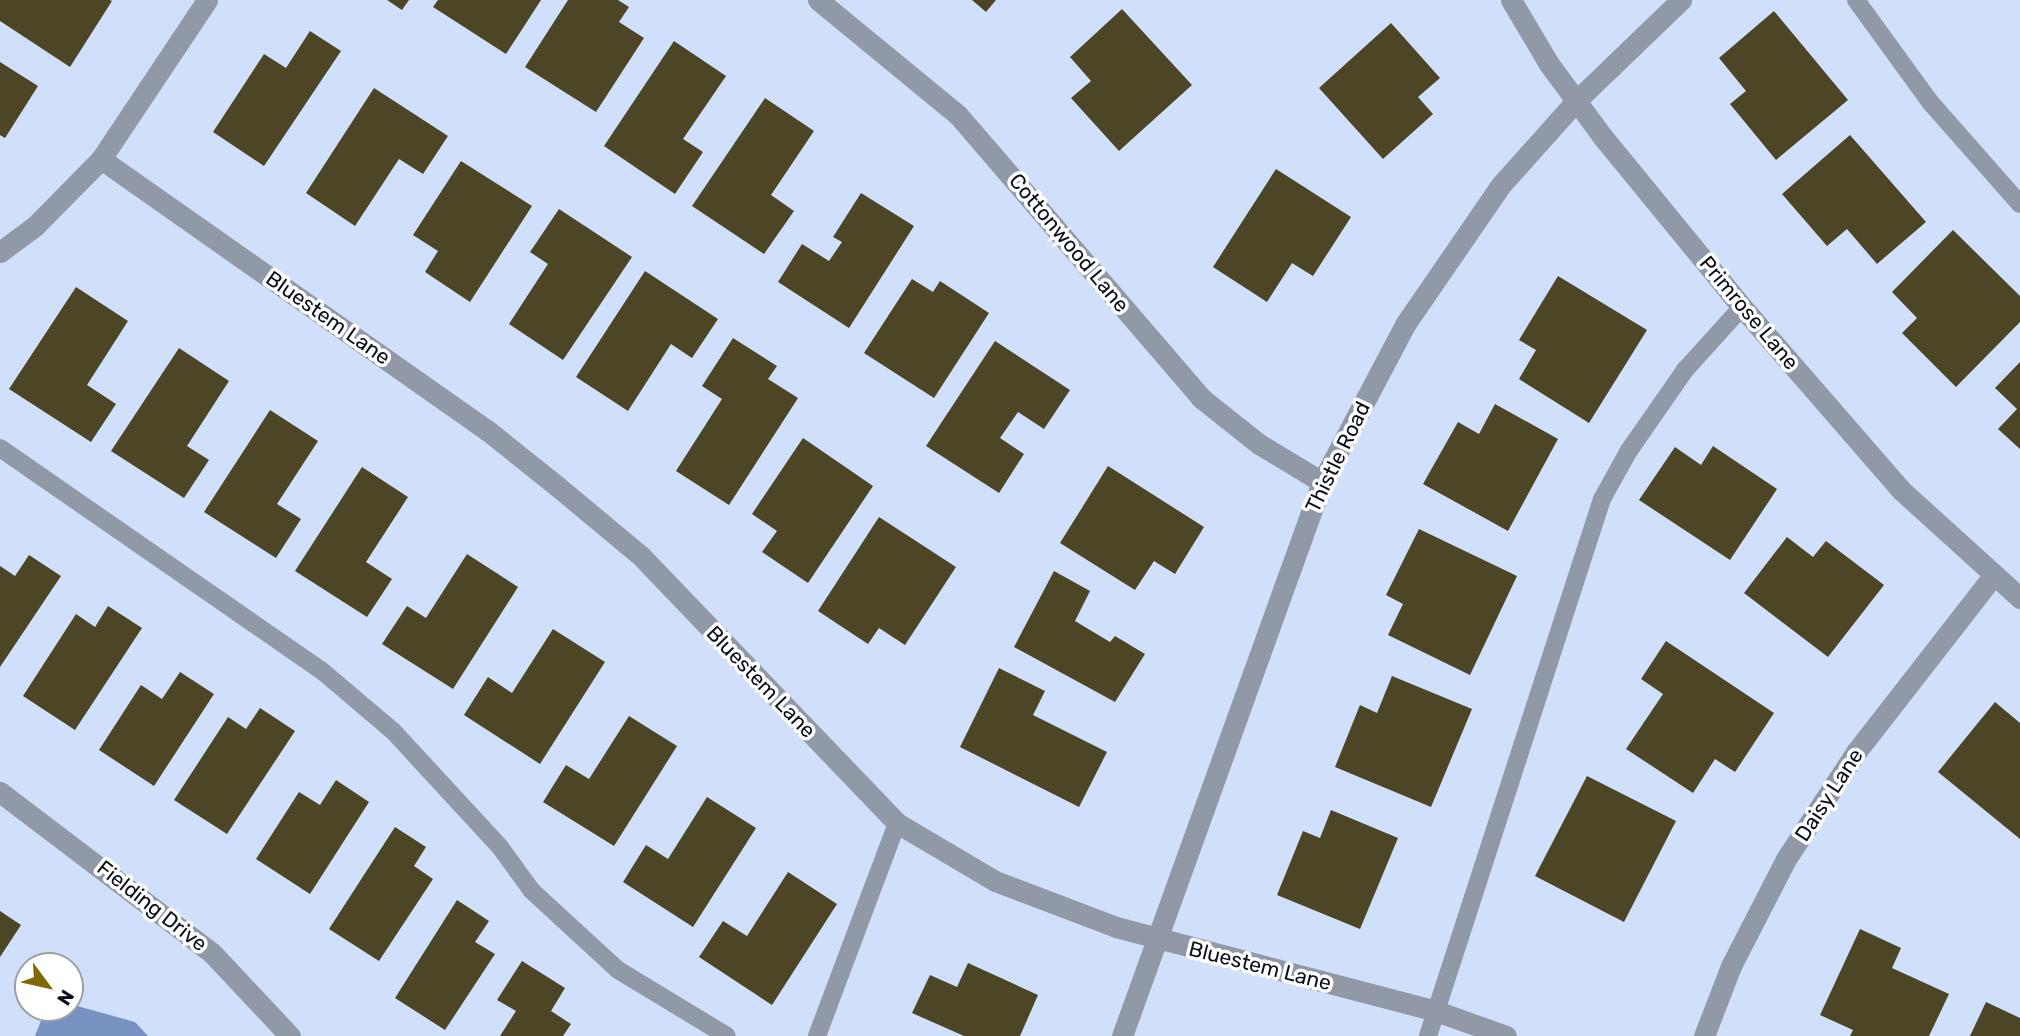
<!DOCTYPE html>
<style>
body{margin:0}
#map{position:relative;width:2020px;height:1036px;overflow:hidden;background:#d1e0fa;font-family:Rubik,sans-serif}
div>[style]{position:absolute}
[style*='--x']{left:calc(var(--x)*1px);top:calc(var(--y)*1px);width:calc(var(--w)*1px);rotate:calc(var(--a)*1deg)}
.water>*{inset:0;background:#7791c0}
.building>*{inset:0;background:#4d4626}
.lane>*{height:18px;margin:-9px;padding:0 9px;transform-origin:9px;border-radius:9px;background:#9199a6}
.street>*{height:21px;margin:-10.5px;padding:0 10.5px;transform-origin:10.5px;border-radius:10.5px;background:#9199a6}
span{translate:-50% -50%;white-space:nowrap;text-align:center;line-height:1.15;-webkit-text-stroke:7px #fff;paint-order:stroke}
.street-label{font-size:21px;color:#090e19}
.north{position:absolute;left:14px;top:952px;width:70px;height:70px;box-sizing:border-box;background:#fff;border:2px solid #9d9fa3;border-radius:50%;rotate:123deg;font-size:19px;font-weight:700;line-height:28px;text-align:center;color:#090e19}
.north::after{content:'';display:block;margin:auto;width:24px;height:32px;background:#7d6a03;clip-path:polygon(50% 0,100% 100%,50% 72%,0 100%)}
</style>
<div id="map">
<div class="water">
<div style="clip-path:polygon(70px 1004px,135px 1022px,148px 1036px,35px 1036px,46px 1008px,70px 1008px)"></div>
</div>
<div class="building">
<div style="clip-path:polygon(0 0,110px 0,112px 1px,70px 67px,0 21px)"></div>
<div style="clip-path:polygon(387px 0,409px 0,402px 10px)"></div>
<div style="clip-path:polygon(438px 0,541px 0,506px 54px,433px 7px)"></div>
<div style="clip-path:polygon(568px 0,618px 0,629px 7px,619px 22px,644px 38px,596px 112px,525px 67px)"></div>
<div style="clip-path:polygon(972px 0,996px 0,986px 12px)"></div>
<div style="clip-path:polygon(1122px 9px,1192px 85px,1119px 151px,1071px 98px,1091px 81px,1070px 57px)"></div>
<div style="clip-path:polygon(1774px 11px,1848px 100px,1776px 160px,1730px 104px,1746px 91px,1719px 58px)"></div>
<div style="clip-path:polygon(1391px 23px,1440px 78px,1418px 97px,1433px 114px,1383px 159px,1319px 88px)"></div>
<div style="clip-path:polygon(310px 31px,341px 51px,264px 166px,213px 132px,264px 54px,286px 68px)"></div>
<div style="clip-path:polygon(674px 41px,726px 76px,683px 139px,703px 152px,675px 194px,604px 146px)"></div>
<div style="clip-path:polygon(0 62px,38px 86px,5px 138px,0 135px)"></div>
<div style="clip-path:polygon(374px 88px,448px 136px,423px 174px,399px 159px,355px 226px,306px 193px)"></div>
<div style="clip-path:polygon(765px 98px,814px 131px,771px 195px,794px 211px,764px 254px,692px 206px)"></div>
<div style="clip-path:polygon(1850px 135px,1926px 222px,1877px 264px,1847px 229px,1827px 246px,1782px 194px)"></div>
<div style="clip-path:polygon(461px 161px,532px 206px,470px 302px,425px 272px,438px 251px,413px 235px)"></div>
<div style="clip-path:polygon(1276px 169px,1351px 217px,1313px 276px,1292px 263px,1267px 302px,1213px 267px)"></div>
<div style="clip-path:polygon(861px 193px,914px 226px,849px 328px,778px 282px,802px 244px,829px 261px,842px 242px,833px 237px)"></div>
<div style="clip-path:polygon(559px 209px,632px 257px,563px 360px,509px 324px,548px 264px,530px 252px)"></div>
<div style="clip-path:polygon(1953px 230px,2020px 296px,2020px 322px,1956px 387px,1902px 333px,1917px 318px,1892px 292px)"></div>
<div style="clip-path:polygon(645px 271px,718px 319px,692px 358px,671px 344px,628px 411px,576px 377px)"></div>
<div style="clip-path:polygon(1558px 276px,1647px 330px,1589px 423px,1519px 379px,1536px 350px,1519px 340px)"></div>
<div style="clip-path:polygon(912px 279px,933px 292px,940px 281px,989px 313px,934px 398px,864px 353px)"></div>
<div style="clip-path:polygon(76px 287px,128px 321px,87px 385px,116px 404px,91px 442px,9px 389px)"></div>
<div style="clip-path:polygon(733px 338px,777px 366px,768px 379px,798px 398px,729px 505px,676px 471px,722px 399px,702px 386px)"></div>
<div style="clip-path:polygon(995px 341px,1070px 390px,1044px 429px,1018px 412px,1000px 438px,1024px 454px,999px 493px,926px 446px)"></div>
<div style="clip-path:polygon(179px 348px,229px 381px,187px 446px,209px 460px,184px 498px,111px 451px)"></div>
<div style="clip-path:polygon(2020px 362px,2020px 449px,1998px 429px,2017px 409px,1995px 388px)"></div>
<div style="clip-path:polygon(1495px 404px,1558px 439px,1508px 531px,1423px 484px,1458px 422px,1479px 434px)"></div>
<div style="clip-path:polygon(270px 410px,318px 441px,277px 504px,301px 519px,276px 558px,204px 512px)"></div>
<div style="clip-path:polygon(803px 438px,873px 486px,808px 583px,762px 552px,777px 531px,752px 514px)"></div>
<div style="clip-path:polygon(1713px 446px,1777px 489px,1730px 560px,1639px 500px,1675px 447px,1701px 465px)"></div>
<div style="clip-path:polygon(1108px 466px,1204px 527px,1175px 574px,1154px 561px,1135px 590px,1060px 543px)"></div>
<div style="clip-path:polygon(362px 467px,408px 497px,366px 562px,392px 579px,367px 617px,295px 571px)"></div>
<div style="clip-path:polygon(879px 517px,956px 567px,905px 645px,879px 628px,868px 644px,818px 611px)"></div>
<div style="clip-path:polygon(1419px 529px,1517px 576px,1470px 675px,1388px 635px,1403px 604px,1386px 595px)"></div>
<div style="clip-path:polygon(1787px 537px,1813px 557px,1826px 541px,1884px 585px,1828px 657px,1744px 593px)"></div>
<div style="clip-path:polygon(467px 554px,518px 587px,453px 689px,382px 644px,407px 606px,426px 618px)"></div>
<div style="clip-path:polygon(29px 555px,61px 576px,0 667px,0 566px,15px 576px)"></div>
<div style="clip-path:polygon(1054px 571px,1090px 591px,1075px 621px,1110px 642px,1115px 636px,1145px 654px,1115px 702px,1014px 647px)"></div>
<div style="clip-path:polygon(108px 606px,142px 628px,75px 730px,23px 696px,76px 614px,95px 627px)"></div>
<div style="clip-path:polygon(553px 629px,605px 662px,540px 764px,464px 715px,488px 677px,512px 693px)"></div>
<div style="clip-path:polygon(1666px 641px,1774px 713px,1735px 772px,1715px 759px,1693px 793px,1626px 749px,1663px 694px,1641px 679px)"></div>
<div style="clip-path:polygon(999px 668px,1045px 691px,1033px 715px,1107px 752px,1079px 807px,960px 747px)"></div>
<div style="clip-path:polygon(180px 672px,214px 694px,154px 786px,99px 750px,141px 685px,162px 699px)"></div>
<div style="clip-path:polygon(1392px 676px,1472px 709px,1431px 807px,1335px 767px,1360px 705px,1377px 713px)"></div>
<div style="clip-path:polygon(1995px 702px,2020px 723px,2020px 839px,1938px 772px)"></div>
<div style="clip-path:polygon(260px 708px,295px 731px,227px 834px,174px 800px,228px 717px,246px 729px)"></div>
<div style="clip-path:polygon(629px 716px,677px 746px,614px 846px,543px 802px,566px 765px,589px 779px)"></div>
<div style="clip-path:polygon(1587px 776px,1676px 821px,1624px 922px,1535px 876px)"></div>
<div style="clip-path:polygon(336px 780px,369px 802px,310px 894px,256px 859px,299px 792px,320px 805px)"></div>
<div style="clip-path:polygon(707px 797px,756px 828px,693px 927px,623px 882px,646px 845px,668px 859px)"></div>
<div style="clip-path:polygon(1331px 810px,1398px 838px,1360px 929px,1277px 895px,1303px 831px,1320px 838px)"></div>
<div style="clip-path:polygon(395px 827px,426px 847px,414px 866px,433px 879px,379px 961px,329px 929px)"></div>
<div style="clip-path:polygon(788px 872px,837px 904px,772px 1005px,699px 957px,723px 921px,747px 936px)"></div>
<div style="clip-path:polygon(457px 900px,489px 921px,475px 942px,495px 954px,445px 1030px,395px 998px)"></div>
<div style="clip-path:polygon(0 911px,21px 925px,0 957px)"></div>
<div style="clip-path:polygon(1860px 929px,1901px 948px,1892px 968px,1949px 994px,1929px 1036px,1850px 1036px,1853px 1030px,1820px 1015px)"></div>
<div style="clip-path:polygon(522px 961px,565px 988px,551px 1011px,571px 1024px,563px 1036px,500px 1036px,516px 1011px,497px 1000px)"></div>
<div style="clip-path:polygon(968px 963px,1038px 995px,1020px 1036px,964px 1036px,912px 1013px,930px 975px,957px 987px)"></div>
<div style="clip-path:polygon(1986px 1002px,2020px 1018px,2020px 1036px,1970px 1036px)"></div>
</div>
<div class="lane">
<div style="--x:1856;--y:0;--w:126;--a:54"></div>
<div style="--x:1930;--y:102;--w:136;--a:48.6"></div>
<div style="--x:0;--y:448;--w:390;--a:34.7"></div>
<div style="--x:321;--y:670;--w:94;--a:40.3"></div>
<div style="--x:393;--y:731;--w:158;--a:47.3"></div>
<div style="--x:500;--y:847;--w:54;--a:54"></div>
<div style="--x:532;--y:891;--w:117;--a:42.6"></div>
<div style="--x:618;--y:970;--w:127;--a:31.2"></div>
<div style="--x:817;--y:1036;--w:228;--a:-69.4"></div>
<div style="--x:1428;--y:1036;--w:564;--a:-72.05"></div>
<div style="--x:1602;--y:499;--w:54;--a:-61"></div>
<div style="--x:1628;--y:452;--w:100;--a:-55.2"></div>
<div style="--x:1685;--y:370;--w:85;--a:-47.9"></div>
</div>
<div class="street">
<div style="--x:818;--y:0;--w:181;--a:39.4"></div>
<div style="--x:958;--y:115;--w:373;--a:49.3"></div>
<div style="--x:1201;--y:398;--w:74;--a:38.4"></div>
<div style="--x:1259;--y:444;--w:74;--a:31.1"></div>
<div style="--x:1511;--y:0;--w:74;--a:59.3"></div>
<div style="--x:1549;--y:64;--w:89;--a:53.6"></div>
<div style="--x:1602;--y:136;--w:221;--a:50.7"></div>
<div style="--x:1742;--y:307;--w:242;--a:49"></div>
<div style="--x:1901;--y:490;--w:161;--a:42.2"></div>
<div style="--x:101;--y:159;--w:472;--a:35.1"></div>
<div style="--x:487;--y:430;--w:90;--a:38.7"></div>
<div style="--x:557;--y:486;--w:109;--a:39.8"></div>
<div style="--x:641;--y:556;--w:370;--a:46.2"></div>
<div style="--x:897;--y:823;--w:114;--a:30.6"></div>
<div style="--x:995;--y:881;--w:129;--a:20.8"></div>
<div style="--x:1116;--y:927;--w:334;--a:14.7"></div>
<div style="--x:1439;--y:1012;--w:71;--a:19.7"></div>
<div style="--x:0;--y:252;--w:44;--a:-36.6"></div>
<div style="--x:35;--y:226;--w:94;--a:-45.4"></div>
<div style="--x:101;--y:159;--w:191;--a:-56.3"></div>
<div style="--x:0;--y:792;--w:266;--a:37.2"></div>
<div style="--x:212;--y:953;--w:114;--a:46.8"></div>
<div style="--x:1122;--y:1036;--w:589;--a:-70.15"></div>
<div style="--x:1322;--y:482;--w:180;--a:-62.2"></div>
<div style="--x:1406;--y:323;--w:166;--a:-55.5"></div>
<div style="--x:1500;--y:186;--w:114;--a:-48.2"></div>
<div style="--x:1576;--y:101;--w:146;--a:-43.9"></div>
<div style="--x:1704;--y:1036;--w:75;--a:-68.9"></div>
<div style="--x:1731;--y:966;--w:120;--a:-62.8"></div>
<div style="--x:1786;--y:859;--w:128;--a:-56.8"></div>
<div style="--x:1856;--y:752;--w:222;--a:-52.1"></div>
</div>
<div class="street-label">
<span style="left:1069px;top:243px;rotate:50deg">Cottonwood Lane</span>
<span style="left:1749px;top:313px;rotate:50deg">Primrose Lane</span>
<span style="left:328px;top:318px;rotate:35deg">Bluestem Lane</span>
<span style="left:1338px;top:457px;rotate:-64deg">Thistle Road</span>
<span style="left:761px;top:682px;rotate:46deg">Bluestem Lane</span>
<span style="left:1829px;top:795px;rotate:-57deg">Daisy Lane</span>
<span style="left:152px;top:906px;rotate:38deg">Fielding Drive</span>
<span style="left:1260px;top:966px;rotate:14deg">Bluestem Lane</span>
</div>
<div class="north">N</div>
</div>
